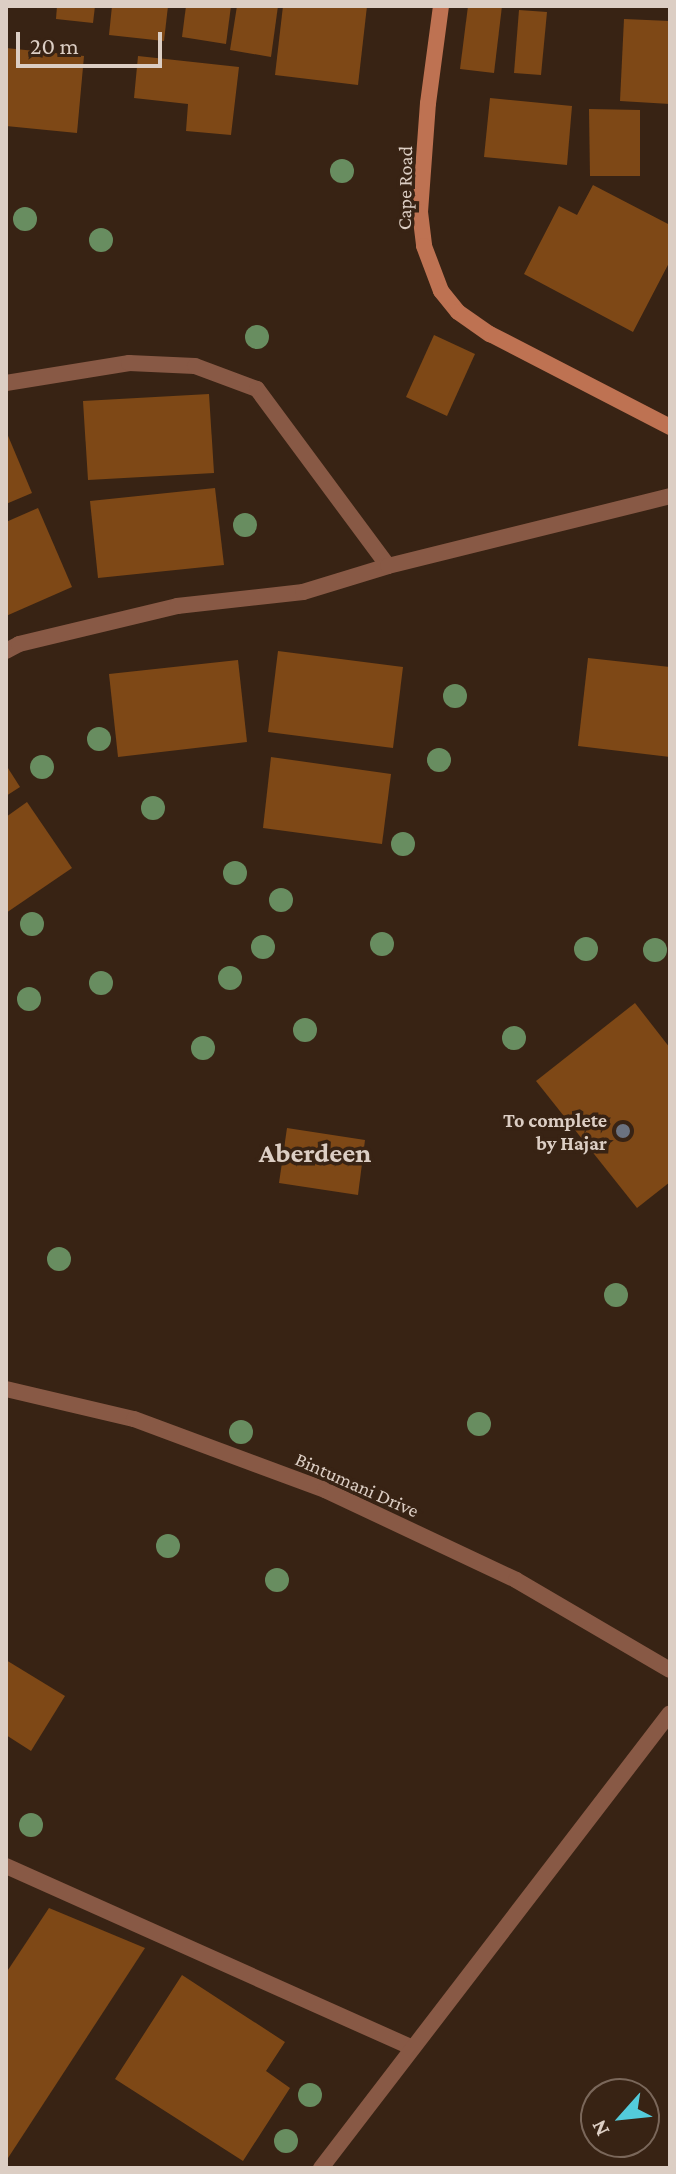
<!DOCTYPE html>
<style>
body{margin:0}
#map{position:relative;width:676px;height:2174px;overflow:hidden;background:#382314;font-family:"Crimson Pro",serif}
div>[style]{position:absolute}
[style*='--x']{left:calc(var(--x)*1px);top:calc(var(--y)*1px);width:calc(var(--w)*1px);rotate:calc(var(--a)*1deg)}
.building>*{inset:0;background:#7e4816}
.lane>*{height:16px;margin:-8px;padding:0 8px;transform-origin:8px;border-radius:8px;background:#885945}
.street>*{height:16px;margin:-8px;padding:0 8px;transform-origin:8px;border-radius:8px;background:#885945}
.secondary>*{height:16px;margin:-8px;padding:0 8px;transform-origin:8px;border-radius:8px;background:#be7252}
.trees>*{width:24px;height:24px;margin:-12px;border-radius:50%;background:#688d60}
.dots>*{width:22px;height:22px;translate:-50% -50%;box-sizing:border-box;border:4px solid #382314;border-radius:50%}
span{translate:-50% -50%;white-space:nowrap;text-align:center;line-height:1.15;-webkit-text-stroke:7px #382314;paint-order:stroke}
.street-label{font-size:20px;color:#dccec4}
.poi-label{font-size:20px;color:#dccec4;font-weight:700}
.right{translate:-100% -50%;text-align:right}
.district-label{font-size:28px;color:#dccec4;font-weight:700}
.frame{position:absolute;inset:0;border:8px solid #dccec4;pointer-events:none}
.north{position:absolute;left:580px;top:2078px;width:80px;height:80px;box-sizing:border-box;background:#382314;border:2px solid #7a675a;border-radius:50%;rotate:243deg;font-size:22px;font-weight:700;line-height:32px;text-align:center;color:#dccec4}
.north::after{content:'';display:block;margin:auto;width:28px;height:36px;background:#53cbdb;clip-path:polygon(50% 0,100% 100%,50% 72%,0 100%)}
.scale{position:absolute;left:16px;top:32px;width:146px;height:36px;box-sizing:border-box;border:4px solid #dccec4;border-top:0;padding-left:10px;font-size:24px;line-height:28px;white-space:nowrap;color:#dccec4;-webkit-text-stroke:6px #382314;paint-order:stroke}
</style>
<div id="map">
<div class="building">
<div style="clip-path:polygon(57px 6px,95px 6px,93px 23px,56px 19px)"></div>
<div style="clip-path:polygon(112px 6px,168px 6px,164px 41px,109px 35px)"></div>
<div style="clip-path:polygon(186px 6px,231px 6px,226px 44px,182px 37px)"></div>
<div style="clip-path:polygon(237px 6px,278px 6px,271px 57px,230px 50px)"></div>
<div style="clip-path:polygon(283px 6px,367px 6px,358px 85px,275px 75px)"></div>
<div style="clip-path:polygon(468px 6px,502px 6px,494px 73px,460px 69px)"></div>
<div style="clip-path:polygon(519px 10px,547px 12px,541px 75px,514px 73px)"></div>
<div style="clip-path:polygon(624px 19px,670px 21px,670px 104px,620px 101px)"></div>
<div style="clip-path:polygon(6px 48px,84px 56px,77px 133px,6px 126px)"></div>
<div style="clip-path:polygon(138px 56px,239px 67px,231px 135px,186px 131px,188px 104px,134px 98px)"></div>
<div style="clip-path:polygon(490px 98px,572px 106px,567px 165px,484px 157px)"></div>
<div style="clip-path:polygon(589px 109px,640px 110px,640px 176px,590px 176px)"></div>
<div style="clip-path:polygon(593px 185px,670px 225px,670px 261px,633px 332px,524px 274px,559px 206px,577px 215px)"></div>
<div style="clip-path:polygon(434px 335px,475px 354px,447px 416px,406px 397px)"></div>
<div style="clip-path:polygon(209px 394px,214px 473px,88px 480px,83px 401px)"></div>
<div style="clip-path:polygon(6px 431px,32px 493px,6px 504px)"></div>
<div style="clip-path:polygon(215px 488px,224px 565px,98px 578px,90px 501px)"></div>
<div style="clip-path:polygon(38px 508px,72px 587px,6px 616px,6px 522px)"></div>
<div style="clip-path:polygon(278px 651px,403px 667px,393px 748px,268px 732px)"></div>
<div style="clip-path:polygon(588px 658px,670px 667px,670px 757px,578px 746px)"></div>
<div style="clip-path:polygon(238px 660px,247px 742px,118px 757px,109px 674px)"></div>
<div style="clip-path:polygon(271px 757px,391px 774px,382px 844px,263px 828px)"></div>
<div style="clip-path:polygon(6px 765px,20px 787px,6px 796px)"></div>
<div style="clip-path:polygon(27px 802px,72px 868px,6px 913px,6px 817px)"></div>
<div style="clip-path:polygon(635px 1003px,670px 1048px,670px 1182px,637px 1208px,536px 1081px)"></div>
<div style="clip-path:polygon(287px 1128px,365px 1140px,358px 1195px,279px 1183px)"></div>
<div style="clip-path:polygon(6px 1660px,65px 1696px,31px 1751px,6px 1735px)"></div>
<div style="clip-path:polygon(49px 1908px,145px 1948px,8px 2158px,6px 1973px)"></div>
<div style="clip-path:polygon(182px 1975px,285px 2042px,266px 2071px,290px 2088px,243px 2161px,115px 2079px)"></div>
</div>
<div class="lane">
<div style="--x:6;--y:1866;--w:444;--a:24.1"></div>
<div style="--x:321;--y:2168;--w:573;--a:-52.51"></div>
</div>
<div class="street">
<div style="--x:6;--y:383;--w:125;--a:-9.2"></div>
<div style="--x:129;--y:363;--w:66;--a:2.6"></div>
<div style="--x:195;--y:366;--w:66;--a:20.4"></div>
<div style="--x:257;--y:389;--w:220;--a:53.5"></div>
<div style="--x:6;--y:651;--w:15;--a:-28"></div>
<div style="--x:19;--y:644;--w:163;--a:-13.5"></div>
<div style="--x:177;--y:606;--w:127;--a:-6.3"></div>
<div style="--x:303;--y:592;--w:89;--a:-17"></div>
<div style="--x:388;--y:566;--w:291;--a:-13.9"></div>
<div style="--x:6;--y:1389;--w:131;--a:13.2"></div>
<div style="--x:134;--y:1419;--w:204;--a:20.4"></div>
<div style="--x:325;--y:1490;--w:211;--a:25.2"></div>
<div style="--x:516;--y:1580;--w:178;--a:30.3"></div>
</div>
<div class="secondary">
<div style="--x:441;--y:6;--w:98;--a:97.6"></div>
<div style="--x:428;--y:103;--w:109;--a:94.2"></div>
<div style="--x:420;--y:212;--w:34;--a:83"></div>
<div style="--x:424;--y:246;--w:48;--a:69.3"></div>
<div style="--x:441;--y:291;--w:27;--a:51"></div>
<div style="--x:458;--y:312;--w:39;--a:35"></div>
<div style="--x:490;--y:334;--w:203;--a:27.3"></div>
</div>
<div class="trees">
<div style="left:342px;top:171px"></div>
<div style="left:25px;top:219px"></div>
<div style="left:101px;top:240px"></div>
<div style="left:257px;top:337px"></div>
<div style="left:245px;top:525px"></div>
<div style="left:455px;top:696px"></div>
<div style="left:99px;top:739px"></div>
<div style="left:439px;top:760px"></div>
<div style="left:42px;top:767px"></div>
<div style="left:153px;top:808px"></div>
<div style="left:403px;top:844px"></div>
<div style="left:235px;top:873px"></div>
<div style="left:281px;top:900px"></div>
<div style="left:32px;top:924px"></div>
<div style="left:382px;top:944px"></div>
<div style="left:263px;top:947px"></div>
<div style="left:586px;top:949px"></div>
<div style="left:655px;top:950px"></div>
<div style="left:230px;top:978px"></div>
<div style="left:101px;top:983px"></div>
<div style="left:29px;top:999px"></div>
<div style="left:305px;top:1030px"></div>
<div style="left:514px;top:1038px"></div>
<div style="left:203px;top:1048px"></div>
<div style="left:59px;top:1259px"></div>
<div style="left:616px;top:1295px"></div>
<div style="left:479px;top:1424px"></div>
<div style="left:241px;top:1432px"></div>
<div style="left:168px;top:1546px"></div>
<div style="left:277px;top:1580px"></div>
<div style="left:31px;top:1825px"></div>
<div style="left:310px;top:2095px"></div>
<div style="left:286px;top:2141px"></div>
</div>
<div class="dots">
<div style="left:623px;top:1131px;background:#6b7280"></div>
</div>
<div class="street-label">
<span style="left:405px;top:188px;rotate:-89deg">Cape Road</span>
<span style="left:357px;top:1485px;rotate:24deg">Bintumani Drive</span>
</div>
<div class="poi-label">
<span class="right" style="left:607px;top:1132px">To complete<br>by Hajar</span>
</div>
<div class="district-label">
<span style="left:315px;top:1153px">Aberdeen</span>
</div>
<div class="frame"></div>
<div class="north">N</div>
<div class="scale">20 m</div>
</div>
